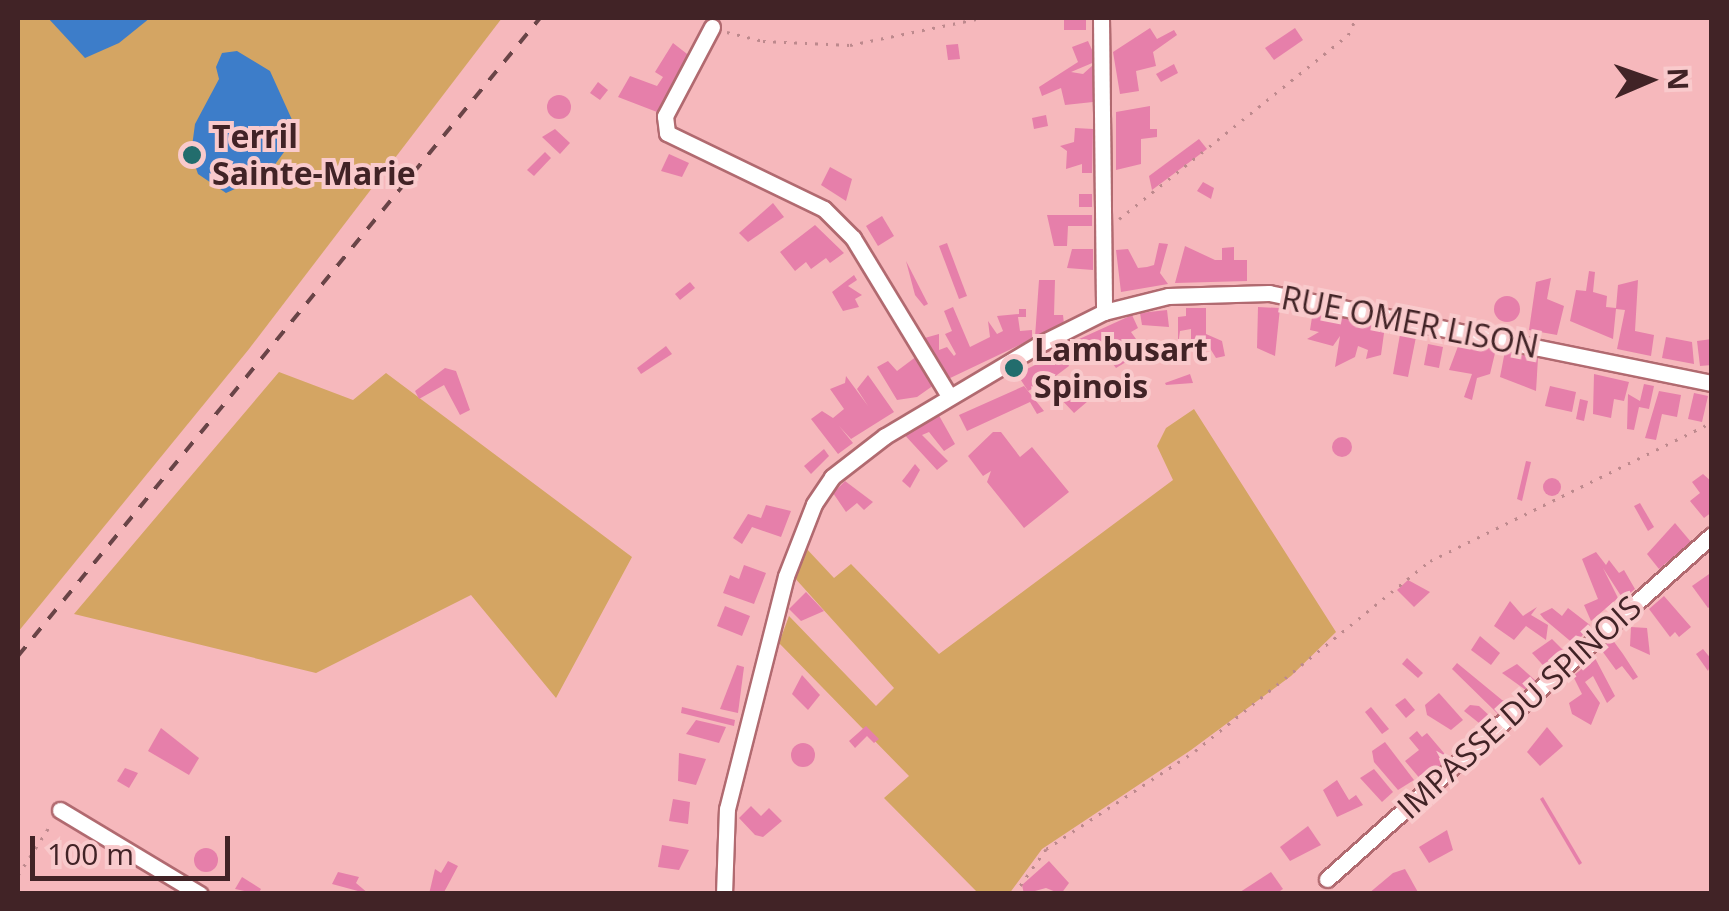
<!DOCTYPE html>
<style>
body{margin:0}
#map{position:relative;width:1729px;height:911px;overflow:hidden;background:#f6b8bc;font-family:"Open Sans",sans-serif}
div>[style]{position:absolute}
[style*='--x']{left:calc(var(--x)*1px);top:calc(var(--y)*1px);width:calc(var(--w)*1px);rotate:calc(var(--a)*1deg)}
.green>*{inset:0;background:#d4a563}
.water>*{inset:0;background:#3d7dc9}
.building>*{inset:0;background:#e67faa}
.round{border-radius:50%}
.path>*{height:2.5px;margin-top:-1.25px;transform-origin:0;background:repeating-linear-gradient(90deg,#bd898d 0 2.5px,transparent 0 10.5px)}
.roads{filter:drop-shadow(2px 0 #b16a70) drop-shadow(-2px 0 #b16a70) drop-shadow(0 2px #b16a70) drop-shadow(0 -2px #b16a70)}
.minor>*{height:15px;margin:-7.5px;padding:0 7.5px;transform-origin:7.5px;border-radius:7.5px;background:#fff}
.rail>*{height:4px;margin-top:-2px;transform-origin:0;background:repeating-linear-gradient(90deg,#694447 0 12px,transparent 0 24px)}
.dots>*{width:28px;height:28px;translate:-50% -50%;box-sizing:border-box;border:5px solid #f9cacc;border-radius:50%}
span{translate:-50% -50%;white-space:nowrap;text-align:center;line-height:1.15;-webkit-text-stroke:8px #f9cacc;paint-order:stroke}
.poi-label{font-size:32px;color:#412326;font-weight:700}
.left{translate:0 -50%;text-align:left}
.street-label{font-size:32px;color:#412326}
.frame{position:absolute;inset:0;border:20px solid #412326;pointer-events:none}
.north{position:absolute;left:1599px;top:30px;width:100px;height:100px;-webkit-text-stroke:8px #f9cacc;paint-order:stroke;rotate:88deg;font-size:28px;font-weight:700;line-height:40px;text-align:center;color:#412326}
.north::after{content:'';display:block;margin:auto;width:35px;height:45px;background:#412326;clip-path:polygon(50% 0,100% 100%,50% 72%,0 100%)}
.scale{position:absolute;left:30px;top:836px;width:200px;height:45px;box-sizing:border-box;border:5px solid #412326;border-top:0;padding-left:12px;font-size:30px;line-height:35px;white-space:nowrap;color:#412326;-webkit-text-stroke:8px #f9cacc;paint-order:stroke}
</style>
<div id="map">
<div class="green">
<div style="clip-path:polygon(18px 18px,502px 18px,249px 349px,18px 632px)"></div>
<div style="clip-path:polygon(279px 372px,353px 400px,386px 373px,632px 557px,556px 698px,471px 595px,316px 673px,74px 614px)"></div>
<div style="clip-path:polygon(1194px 409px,1336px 632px,1291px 676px,1191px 750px,1042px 849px,1009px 894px,978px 893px,884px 798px,909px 776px,779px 643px,789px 616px,876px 706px,894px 688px,793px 576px,804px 546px,834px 578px,851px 564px,939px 654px,1173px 480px,1157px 446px,1166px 428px)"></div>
</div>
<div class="water">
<div style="clip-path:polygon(48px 18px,150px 18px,119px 43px,85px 58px)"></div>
<div style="clip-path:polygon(237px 51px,270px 71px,298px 133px,268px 174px,226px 193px,198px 174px,191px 154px,195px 124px,219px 79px,216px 67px,222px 53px)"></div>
</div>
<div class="building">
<div style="clip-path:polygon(1086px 18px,1086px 30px,1064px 30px,1064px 19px)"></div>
<div style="clip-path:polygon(1150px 28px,1157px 39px,1174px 30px,1177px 35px,1153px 52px,1156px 66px,1136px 71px,1139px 91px,1120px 94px,1113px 52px)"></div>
<div style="clip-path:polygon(1295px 28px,1303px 40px,1274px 60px,1265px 48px)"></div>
<div style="clip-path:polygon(1088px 41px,1097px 61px,1071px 72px,1083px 74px,1093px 65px,1093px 102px,1065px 105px,1061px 88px,1042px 96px,1039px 87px,1078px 62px,1072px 47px)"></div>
<div style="clip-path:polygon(673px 43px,691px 57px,657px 112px,618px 97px,630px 76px,657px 86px,663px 77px,655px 72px)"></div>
<div style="clip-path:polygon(958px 44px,960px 59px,948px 60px,946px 45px)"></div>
<div style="clip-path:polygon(1174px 64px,1178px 73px,1161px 82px,1156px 74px)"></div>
<div style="clip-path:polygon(598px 82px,608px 90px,600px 100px,590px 93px)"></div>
<div class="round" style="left:547px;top:95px;width:24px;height:24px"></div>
<div style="clip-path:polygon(1150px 106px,1150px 129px,1157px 129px,1157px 137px,1141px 139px,1141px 164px,1116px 170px,1116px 112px)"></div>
<div style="clip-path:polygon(1046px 115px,1048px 126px,1034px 129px,1032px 118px)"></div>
<div style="clip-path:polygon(1075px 128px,1093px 129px,1092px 173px,1082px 173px,1082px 164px,1066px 169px,1067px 151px,1060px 146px,1074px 142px)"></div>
<div style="clip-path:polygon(555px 129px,570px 143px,560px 154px,542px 137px)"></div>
<div style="clip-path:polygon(1199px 139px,1207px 149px,1152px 190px,1149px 176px)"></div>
<div style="clip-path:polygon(545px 152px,551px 158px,534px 176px,527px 170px)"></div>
<div style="clip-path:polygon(669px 154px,689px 163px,682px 177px,661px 171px)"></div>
<div style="clip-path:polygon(830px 167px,852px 179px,846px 201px,821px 185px)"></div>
<div style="clip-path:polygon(1203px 182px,1214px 188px,1211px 199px,1197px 191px)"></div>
<div style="clip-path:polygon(1079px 194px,1092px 194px,1092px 207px,1079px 207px)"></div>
<div style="clip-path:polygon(773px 203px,784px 217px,748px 242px,739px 233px)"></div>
<div style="clip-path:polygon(1047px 215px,1092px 215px,1092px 226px,1068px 226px,1067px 246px,1054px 246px)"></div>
<div style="clip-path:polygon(882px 216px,894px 236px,878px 246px,866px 226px)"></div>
<div style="clip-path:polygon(815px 225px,844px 253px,830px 263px,826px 258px,811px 269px,806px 262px,795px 271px,780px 252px)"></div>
<div style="clip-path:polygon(947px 243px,967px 296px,959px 299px,939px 246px)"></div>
<div style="clip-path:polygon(1159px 243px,1168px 244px,1160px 273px,1168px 284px,1121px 292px,1116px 250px,1128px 249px,1138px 268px,1147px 267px,1154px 265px)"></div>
<div style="clip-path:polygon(1185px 246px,1215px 260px,1222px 260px,1222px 248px,1234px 247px,1234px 260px,1247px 260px,1247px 281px,1175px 283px)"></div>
<div style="clip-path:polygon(1072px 249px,1093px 249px,1093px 270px,1067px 268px)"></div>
<div style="clip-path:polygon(906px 261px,928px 304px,924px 306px,915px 295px)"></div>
<div style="clip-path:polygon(1589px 271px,1595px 272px,1593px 292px,1607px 296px,1606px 307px,1616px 308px,1618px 285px,1638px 280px,1635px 331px,1654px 335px,1651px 356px,1617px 349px,1625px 310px,1616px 309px,1613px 339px,1570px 321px,1576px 290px,1586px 291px)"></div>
<div style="clip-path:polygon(854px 275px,857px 280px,848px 286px,862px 295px,855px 299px,859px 307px,843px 311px,832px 292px)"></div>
<div style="clip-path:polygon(1551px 278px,1547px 299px,1564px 306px,1557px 335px,1529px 330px,1536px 282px)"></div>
<div style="clip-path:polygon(1039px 280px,1055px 280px,1054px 315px,1063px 315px,1064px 324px,1035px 337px)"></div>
<div style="clip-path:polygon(690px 282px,695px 288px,680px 300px,675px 294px)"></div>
<div class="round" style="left:1494px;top:296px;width:26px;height:26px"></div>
<div style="clip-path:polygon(953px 307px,970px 347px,990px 337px,988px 321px,997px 334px,1003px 331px,997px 316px,1019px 314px,1019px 309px,1026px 309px,1026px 317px,1018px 317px,1020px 331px,1032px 330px,1032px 339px,946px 380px,921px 339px,939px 334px,939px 350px,947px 347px,954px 356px,956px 354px,945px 334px,952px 331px,944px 311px)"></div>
<div style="clip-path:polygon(1258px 307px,1280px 308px,1275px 356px,1257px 348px)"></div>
<div style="clip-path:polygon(1186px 308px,1206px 308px,1206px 334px,1222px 341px,1225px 356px,1216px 358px,1208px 345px,1191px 346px,1191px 329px,1180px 331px,1178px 345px,1178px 317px,1186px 316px)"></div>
<div style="clip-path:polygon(1167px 310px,1169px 327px,1142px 325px,1140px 313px)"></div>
<div style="clip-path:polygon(1313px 311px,1385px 326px,1381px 355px,1366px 359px,1368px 350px,1358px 346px,1355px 357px,1335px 367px,1340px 336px,1333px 346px,1307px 339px,1319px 332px,1310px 330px)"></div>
<div style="clip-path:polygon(1132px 315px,1138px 328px,1131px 332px,1136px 339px,1120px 348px,1126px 362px,1116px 368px,1101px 348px,1082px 360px,1077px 340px)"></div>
<div style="clip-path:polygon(1401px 329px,1417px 332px,1408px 377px,1393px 374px)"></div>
<div style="clip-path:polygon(1666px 337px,1692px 342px,1694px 364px,1662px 358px)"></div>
<div style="clip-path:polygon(1712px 339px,1712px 365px,1700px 366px,1697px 341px)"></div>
<div style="clip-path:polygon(1460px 341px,1496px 349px,1490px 374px,1477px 378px,1472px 400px,1464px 397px,1472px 374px,1449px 370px)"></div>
<div style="clip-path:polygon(1428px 344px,1443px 347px,1439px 368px,1424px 365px)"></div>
<div style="clip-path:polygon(666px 346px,672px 354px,641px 374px,637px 368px)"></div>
<div style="clip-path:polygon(1063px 351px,1069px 366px,1049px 381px,1058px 378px,1074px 397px,1080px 392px,1088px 401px,1074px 413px,1045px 382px,1028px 391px,1017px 374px)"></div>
<div style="clip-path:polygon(1505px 351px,1538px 358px,1536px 391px,1500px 377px)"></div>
<div style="clip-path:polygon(917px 356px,934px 385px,917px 397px,897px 400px,877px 367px,888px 361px,897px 371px)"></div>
<div style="clip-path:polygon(445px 368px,456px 371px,470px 410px,460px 415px,444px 385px,419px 399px,415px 391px)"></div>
<div style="clip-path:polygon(1190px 374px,1193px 383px,1166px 385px,1165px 383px)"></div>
<div style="clip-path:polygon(1594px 374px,1629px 382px,1624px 401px,1614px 399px,1611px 418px,1593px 414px)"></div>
<div style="clip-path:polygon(868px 375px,894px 412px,851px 439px,839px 426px,853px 443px,838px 454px,811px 419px,822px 411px,833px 418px,844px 409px,830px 389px,845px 383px,846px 376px,868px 406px,857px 389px)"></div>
<div style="clip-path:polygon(1644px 384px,1654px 386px,1649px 409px,1639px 407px,1634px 430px,1627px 429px,1628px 394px,1640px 401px)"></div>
<div style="clip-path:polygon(1024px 386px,1044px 411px,1037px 414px,1030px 402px,967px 431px,959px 415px)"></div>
<div style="clip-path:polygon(1550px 386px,1576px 392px,1572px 412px,1545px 406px)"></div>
<div style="clip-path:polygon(1659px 391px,1681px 395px,1677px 417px,1662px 414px,1656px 440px,1645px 438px)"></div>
<div style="clip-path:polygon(1694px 393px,1708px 396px,1702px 422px,1688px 419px)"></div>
<div style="clip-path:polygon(1580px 399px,1588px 401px,1584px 421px,1576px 419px)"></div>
<div style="clip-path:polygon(937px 412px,955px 444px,944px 451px,929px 432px,922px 435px,948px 461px,937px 470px,901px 431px)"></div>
<div style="clip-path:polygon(993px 432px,1001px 432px,1020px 457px,1032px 447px,1069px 492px,1024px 528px,987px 482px,991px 471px,983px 476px,968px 456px)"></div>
<div class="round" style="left:1332px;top:437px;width:20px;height:20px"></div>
<div style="clip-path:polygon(824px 449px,829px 456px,811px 474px,804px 466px)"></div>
<div style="clip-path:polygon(1526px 461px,1531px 462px,1522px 501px,1517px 499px)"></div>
<div style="clip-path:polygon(915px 464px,920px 470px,910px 488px,902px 481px)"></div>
<div style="clip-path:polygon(1703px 474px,1712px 482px,1712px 512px,1704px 518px,1690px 501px,1700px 493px,1692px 482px)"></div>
<div class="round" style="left:1543px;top:478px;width:18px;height:18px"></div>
<div style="clip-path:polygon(845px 481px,873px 502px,864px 510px,857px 503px,846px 512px,833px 493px)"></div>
<div style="clip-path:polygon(1640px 503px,1654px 527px,1648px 531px,1634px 506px)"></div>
<div style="clip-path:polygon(766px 505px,791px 511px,781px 537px,752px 527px,742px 544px,733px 538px,748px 514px,761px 518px)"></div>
<div style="clip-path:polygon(1675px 523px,1691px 542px,1659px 569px,1647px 554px)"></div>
<div style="clip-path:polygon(1596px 552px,1606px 565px,1609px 560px,1619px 573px,1624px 570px,1635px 589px,1623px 599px,1603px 568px,1618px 598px,1591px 621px,1584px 605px,1598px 599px,1582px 559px)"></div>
<div style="clip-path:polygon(744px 565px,766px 573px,754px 604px,723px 593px,730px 575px,739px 579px)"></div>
<div style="clip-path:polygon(1712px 572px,1712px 605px,1708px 608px,1692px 586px)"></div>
<div style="clip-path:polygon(1408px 580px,1430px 592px,1414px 607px,1397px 590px)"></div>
<div style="clip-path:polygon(806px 592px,824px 611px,801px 621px,789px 609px)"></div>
<div style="clip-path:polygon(1664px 596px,1691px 627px,1679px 637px,1675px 632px,1670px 637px,1649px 609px)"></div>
<div style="clip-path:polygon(1510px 601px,1523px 616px,1537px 607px,1531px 615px,1548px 625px,1546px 640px,1526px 626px,1514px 640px,1494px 626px)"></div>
<div style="clip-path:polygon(725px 606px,750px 616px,742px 636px,717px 626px)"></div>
<div style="clip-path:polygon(1552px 608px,1562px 616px,1568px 608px,1590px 625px,1575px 645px,1544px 619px,1540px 614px)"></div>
<div style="clip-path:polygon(1631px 627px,1647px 628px,1650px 655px,1630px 646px)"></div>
<div style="clip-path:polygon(1480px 636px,1500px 653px,1491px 665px,1471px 650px)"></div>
<div style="clip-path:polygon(1552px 639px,1568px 655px,1549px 672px,1532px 653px)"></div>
<div style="clip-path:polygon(1612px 639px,1623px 654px,1638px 677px,1633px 680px,1622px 666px,1616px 670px,1600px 648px)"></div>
<div style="clip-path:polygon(1703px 649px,1712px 660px,1708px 671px,1696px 654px)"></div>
<div style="clip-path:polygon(1407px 658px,1423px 673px,1418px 678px,1402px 664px)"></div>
<div style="clip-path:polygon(1595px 658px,1615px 696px,1607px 703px,1593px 676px,1585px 682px,1600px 703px,1591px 725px,1572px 714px,1569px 703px,1582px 694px,1573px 676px)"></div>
<div style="clip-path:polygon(1457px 663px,1502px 700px,1510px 703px,1498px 714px,1452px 669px)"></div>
<div style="clip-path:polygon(1517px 664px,1536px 681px,1527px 691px,1502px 673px)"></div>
<div style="clip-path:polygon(737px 665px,744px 667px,738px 713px,720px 709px)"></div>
<div style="clip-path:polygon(802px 675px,820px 695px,808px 710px,792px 694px)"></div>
<div style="clip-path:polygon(1439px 693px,1463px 720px,1451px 730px,1427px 715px,1425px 705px)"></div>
<div style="clip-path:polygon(1405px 698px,1415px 710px,1406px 718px,1395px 705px)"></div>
<div style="clip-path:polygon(1470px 705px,1479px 706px,1492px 718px,1484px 727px,1464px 711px)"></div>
<div style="clip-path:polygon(682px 707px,735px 720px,734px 726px,681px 713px)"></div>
<div style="clip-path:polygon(1371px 707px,1389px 729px,1382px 734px,1365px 712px)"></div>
<div style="clip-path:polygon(696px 720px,726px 727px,719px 743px,686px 734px)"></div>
<div style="clip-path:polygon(866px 726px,879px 739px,874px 743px,867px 736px,855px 748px,849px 741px)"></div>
<div style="clip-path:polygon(1547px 727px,1563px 746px,1540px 766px,1527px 752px)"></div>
<div style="clip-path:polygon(161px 728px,199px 758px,189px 775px,148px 751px)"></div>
<div style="clip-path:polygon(1417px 731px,1422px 737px,1427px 733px,1449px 759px,1422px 781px,1405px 761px,1419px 750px,1409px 738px)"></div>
<div style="clip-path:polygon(1385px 742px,1414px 780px,1398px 790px,1374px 762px,1372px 751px)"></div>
<div class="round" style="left:791px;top:743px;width:24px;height:24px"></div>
<div style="clip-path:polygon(679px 753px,706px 759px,696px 785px,678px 781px)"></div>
<div style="clip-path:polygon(125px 768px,138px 773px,129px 788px,117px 781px)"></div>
<div style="clip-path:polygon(1374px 769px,1393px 792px,1382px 802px,1360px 778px)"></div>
<div style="clip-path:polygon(1337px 780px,1349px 800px,1356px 795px,1363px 805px,1337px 817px,1323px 790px)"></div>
<div style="clip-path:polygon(1543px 797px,1582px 863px,1579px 865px,1540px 799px)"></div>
<div style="clip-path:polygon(673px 799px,690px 802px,688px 824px,669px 821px)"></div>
<div style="clip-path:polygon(751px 806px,761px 816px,769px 808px,782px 821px,763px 837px,755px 835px,739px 818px)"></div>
<div style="clip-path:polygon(1308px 826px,1321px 845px,1290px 861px,1280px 847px)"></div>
<div style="clip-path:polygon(1447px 830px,1453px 850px,1429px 863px,1419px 847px)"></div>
<div style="clip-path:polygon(662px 845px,689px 850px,679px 870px,658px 867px)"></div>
<div class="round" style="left:194px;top:848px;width:24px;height:24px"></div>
<div style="clip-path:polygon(448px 861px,458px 866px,449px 883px,443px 894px,429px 894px,435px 869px,441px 873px)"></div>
<div style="clip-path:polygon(1049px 861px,1069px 883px,1061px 894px,1046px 888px,1024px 894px,1022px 885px)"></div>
<div style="clip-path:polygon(1405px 869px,1419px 894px,1368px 894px,1393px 873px)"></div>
<div style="clip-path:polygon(338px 872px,359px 877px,356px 883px,369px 894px,332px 884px)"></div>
<div style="clip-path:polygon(1271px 872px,1283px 889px,1275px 894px,1237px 894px)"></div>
<div style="clip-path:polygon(242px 877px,261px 889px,258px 894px,235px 889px)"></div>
</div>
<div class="path">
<div style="--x:727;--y:32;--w:37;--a:14"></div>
<div style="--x:763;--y:41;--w:87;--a:2.6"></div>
<div style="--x:850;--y:45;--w:134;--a:-11.6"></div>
<div style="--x:1119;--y:219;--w:294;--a:-38.8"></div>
<div style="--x:1348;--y:35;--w:19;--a:-65"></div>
<div style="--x:18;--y:875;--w:61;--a:-57.1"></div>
<div style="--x:1014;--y:894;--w:55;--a:-54.6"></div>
<div style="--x:1046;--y:849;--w:178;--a:-33.3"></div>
<div style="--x:1195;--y:751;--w:302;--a:-39"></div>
<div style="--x:1430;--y:561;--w:314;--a:-26.2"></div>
</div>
<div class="roads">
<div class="minor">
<div style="--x:1101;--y:18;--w:294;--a:89.4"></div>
<div style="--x:712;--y:27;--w:101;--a:117.8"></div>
<div style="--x:665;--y:116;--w:17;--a:83"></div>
<div style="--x:667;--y:133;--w:174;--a:25.8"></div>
<div style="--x:824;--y:209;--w:41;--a:45"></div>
<div style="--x:853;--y:238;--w:185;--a:58.7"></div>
<div style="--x:60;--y:810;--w:163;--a:31"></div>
<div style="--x:1327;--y:879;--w:516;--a:-41.78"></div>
<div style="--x:724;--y:894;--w:85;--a:-88"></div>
<div style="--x:727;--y:809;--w:240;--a:-75.8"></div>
<div style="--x:786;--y:576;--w:77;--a:-68.7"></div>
<div style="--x:814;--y:504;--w:32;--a:-56"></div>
<div style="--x:832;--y:477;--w:67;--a:-37.7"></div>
<div style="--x:885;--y:436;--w:178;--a:-30.7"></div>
<div style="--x:1038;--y:345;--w:74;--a:-26.6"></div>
<div style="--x:1104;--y:312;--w:66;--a:-14"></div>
<div style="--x:1168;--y:296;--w:101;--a:-1.7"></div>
<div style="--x:1269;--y:293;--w:452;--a:11.5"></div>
</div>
</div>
<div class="rail">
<div style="--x:18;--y:656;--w:824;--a:-50.71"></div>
</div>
<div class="dots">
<div style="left:192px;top:155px;background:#226d6d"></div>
<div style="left:1014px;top:368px;background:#226d6d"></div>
</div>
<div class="poi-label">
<span class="left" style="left:212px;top:155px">Terril<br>Sainte-Marie</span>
<span class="left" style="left:1034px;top:368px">Lambusart<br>Spinois</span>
</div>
<div class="street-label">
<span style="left:1410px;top:322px;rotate:11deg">RUE OMER LISON</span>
<span style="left:1519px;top:707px;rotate:-42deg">IMPASSE DU SPINOIS</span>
</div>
<div class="frame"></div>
<div class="north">N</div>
<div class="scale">100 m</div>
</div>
